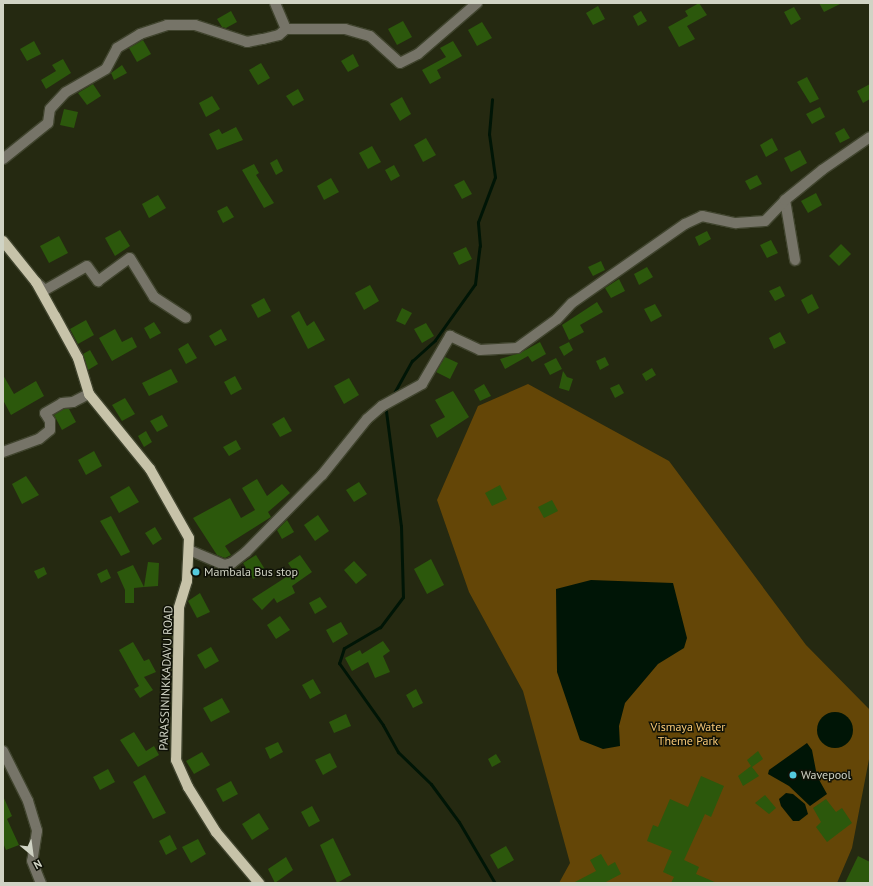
<!DOCTYPE html>
<style>
body{margin:0}
#map{position:relative;width:873px;height:886px;overflow:hidden;background:#252911;font-family:"PT Sans",sans-serif}
div>[style]{position:absolute}
[style*='--x']{left:calc(var(--x)*1px);top:calc(var(--y)*1px);width:calc(var(--w)*1px);rotate:calc(var(--a)*1deg)}
.green>*{inset:0;background:#644607}
.water>*{inset:0;background:#001506}
.round{border-radius:50%}
.stream>*{height:3px;margin:-1.5px;padding:0 1.5px;transform-origin:1.5px;border-radius:1.5px;background:#001506}
.building>*{inset:0;background:#2c580c}
.roads{filter:drop-shadow(1px 0 #40442e) drop-shadow(-1px 0 #40442e) drop-shadow(0 1px #40442e) drop-shadow(0 -1px #40442e)}
.minor>*{height:10px;margin:-5px;padding:0 5px;transform-origin:5px;border-radius:5px;background:#767468}
.major>*{height:10px;margin:-5px;padding:0 5px;transform-origin:5px;border-radius:5px;background:#c7c3a9}
.dots>*{width:11px;height:11px;translate:-50% -50%;box-sizing:border-box;border:2px solid #0f1107;border-radius:50%}
span{translate:-50% -50%;white-space:nowrap;text-align:center;line-height:1.15;-webkit-text-stroke:3px #0f1107;paint-order:stroke}
.poi-label{font-size:12px;color:#d0d3c4}
.left{translate:0 -50%;text-align:left}
.street-label{font-size:12px;color:#d0d3c4}
.park-label{font-size:12px;color:#faca77}
.frame{position:absolute;inset:0;border:4px solid #d0d3c4;pointer-events:none}
.north{position:absolute;left:12px;top:834px;width:40px;height:40px;-webkit-text-stroke:3px #0f1107;paint-order:stroke;rotate:151deg;font-size:11px;font-weight:700;line-height:16px;text-align:center;color:#d0d3c4}
.north::after{content:'';display:block;margin:auto;width:14px;height:18px;background:#d0d3c4;clip-path:polygon(50% 0,100% 100%,50% 72%,0 100%)}
</style>
<div id="map">
<div class="green">
<div style="clip-path:polygon(528px 384px,669px 461px,806px 645px,870px 710px,870px 754px,852px 848px,837px 883px,559px 883px,570px 863px,523px 691px,469px 592px,437px 500px,478px 406px)"></div>
</div>
<div class="water">
<div style="clip-path:polygon(591px 580px,673px 583px,687px 638px,684px 648px,658px 664px,625px 703px,619px 726px,620px 746px,603px 749px,580px 740px,557px 672px,556px 589px)"></div>
<div class="round" style="left:817px;top:712px;width:36px;height:36px"></div>
<div style="clip-path:polygon(807px 743px,812px 750px,817px 776px,827px 794px,810px 806px,789px 786px,768px 774px,769px 770px)"></div>
<div style="clip-path:polygon(786px 793px,793px 794px,805px 804px,808px 814px,799px 821px,793px 821px,781px 806px,779px 799px)"></div>
</div>
<div class="stream">
<div style="--x:394;--y:393;--w:37;--a:-61"></div>
<div style="--x:412;--y:361;--w:31;--a:-42"></div>
<div style="--x:435;--y:340;--w:69;--a:-54.5"></div>
<div style="--x:475;--y:284;--w:38;--a:-83"></div>
<div style="--x:480;--y:246;--w:24;--a:-95"></div>
<div style="--x:478;--y:222;--w:48;--a:-69.3"></div>
<div style="--x:495;--y:177;--w:43;--a:-97.9"></div>
<div style="--x:489;--y:134;--w:35;--a:-85"></div>
<div style="--x:386;--y:411;--w:116;--a:82.6"></div>
<div style="--x:401;--y:526;--w:71;--a:88.4"></div>
<div style="--x:403;--y:597;--w:38;--a:127"></div>
<div style="--x:380;--y:627;--w:42;--a:149.7"></div>
<div style="--x:344;--y:648;--w:16;--a:108"></div>
<div style="--x:339;--y:663;--w:76;--a:54.6"></div>
<div style="--x:383;--y:725;--w:31;--a:61"></div>
<div style="--x:398;--y:752;--w:46;--a:44.1"></div>
<div style="--x:431;--y:784;--w:47;--a:53.6"></div>
<div style="--x:459;--y:822;--w:71;--a:59.5"></div>
</div>
<div class="building">
<div style="clip-path:polygon(699px 3px,707px 15px,687px 26px,695px 39px,679px 47px,668px 27px,688px 16px,685px 11px)"></div>
<div style="clip-path:polygon(819px 3px,842px 3px,824px 12px)"></div>
<div style="clip-path:polygon(598px 6px,605px 19px,593px 25px,586px 13px)"></div>
<div style="clip-path:polygon(794px 7px,801px 19px,791px 25px,784px 12px)"></div>
<div style="clip-path:polygon(231px 11px,237px 22px,226px 28px,222px 27px,217px 19px)"></div>
<div style="clip-path:polygon(641px 11px,647px 21px,638px 26px,633px 16px)"></div>
<div style="clip-path:polygon(403px 21px,412px 37px,397px 45px,388px 29px)"></div>
<div style="clip-path:polygon(482px 22px,492px 38px,477px 46px,468px 30px)"></div>
<div style="clip-path:polygon(143px 40px,151px 54px,137px 62px,129px 48px)"></div>
<div style="clip-path:polygon(34px 41px,41px 54px,27px 61px,20px 49px)"></div>
<div style="clip-path:polygon(453px 41px,462px 56px,437px 70px,441px 78px,430px 84px,422px 70px,446px 57px,440px 48px)"></div>
<div style="clip-path:polygon(353px 54px,359px 66px,348px 72px,341px 61px)"></div>
<div style="clip-path:polygon(63px 59px,71px 73px,46px 89px,41px 80px,56px 71px,52px 65px)"></div>
<div style="clip-path:polygon(261px 63px,270px 78px,258px 85px,249px 70px)"></div>
<div style="clip-path:polygon(122px 65px,127px 73px,114px 80px,111px 73px)"></div>
<div style="clip-path:polygon(807px 77px,819px 99px,810px 103px,797px 82px)"></div>
<div style="clip-path:polygon(93px 84px,101px 96px,87px 105px,78px 93px)"></div>
<div style="clip-path:polygon(870px 84px,870px 99px,863px 103px,857px 91px)"></div>
<div style="clip-path:polygon(298px 89px,304px 100px,293px 106px,286px 96px)"></div>
<div style="clip-path:polygon(212px 96px,220px 109px,206px 117px,199px 103px)"></div>
<div style="clip-path:polygon(402px 97px,411px 114px,400px 121px,390px 104px)"></div>
<div style="clip-path:polygon(820px 107px,825px 117px,812px 124px,806px 114px)"></div>
<div style="clip-path:polygon(64px 109px,78px 112px,74px 128px,60px 125px)"></div>
<div style="clip-path:polygon(236px 127px,243px 140px,217px 150px,209px 134px,219px 129px,222px 134px)"></div>
<div style="clip-path:polygon(844px 128px,850px 138px,840px 143px,835px 133px)"></div>
<div style="clip-path:polygon(426px 138px,436px 155px,423px 162px,414px 145px)"></div>
<div style="clip-path:polygon(772px 138px,778px 150px,766px 157px,760px 145px)"></div>
<div style="clip-path:polygon(372px 146px,381px 162px,368px 169px,359px 153px)"></div>
<div style="clip-path:polygon(800px 150px,807px 163px,791px 172px,784px 158px)"></div>
<div style="clip-path:polygon(277px 159px,283px 171px,276px 175px,270px 163px)"></div>
<div style="clip-path:polygon(254px 164px,259px 173px,256px 175px,274px 203px,264px 208px,242px 170px)"></div>
<div style="clip-path:polygon(394px 165px,400px 176px,391px 181px,385px 170px)"></div>
<div style="clip-path:polygon(757px 175px,762px 184px,750px 190px,745px 181px)"></div>
<div style="clip-path:polygon(331px 178px,339px 192px,324px 200px,317px 186px)"></div>
<div style="clip-path:polygon(464px 180px,472px 194px,462px 199px,454px 185px)"></div>
<div style="clip-path:polygon(816px 193px,822px 205px,808px 213px,801px 201px)"></div>
<div style="clip-path:polygon(158px 195px,166px 208px,149px 218px,142px 204px)"></div>
<div style="clip-path:polygon(227px 206px,234px 217px,223px 223px,217px 211px)"></div>
<div style="clip-path:polygon(120px 230px,130px 246px,115px 256px,105px 238px)"></div>
<div style="clip-path:polygon(707px 231px,711px 239px,699px 246px,695px 237px)"></div>
<div style="clip-path:polygon(59px 236px,68px 253px,49px 263px,40px 246px)"></div>
<div style="clip-path:polygon(771px 240px,778px 253px,767px 258px,760px 245px)"></div>
<div style="clip-path:polygon(841px 244px,851px 254px,839px 266px,829px 256px)"></div>
<div style="clip-path:polygon(466px 247px,472px 259px,459px 265px,453px 253px)"></div>
<div style="clip-path:polygon(601px 261px,605px 270px,593px 276px,588px 267px)"></div>
<div style="clip-path:polygon(647px 267px,653px 277px,639px 285px,634px 274px)"></div>
<div style="clip-path:polygon(619px 279px,625px 291px,611px 298px,605px 288px)"></div>
<div style="clip-path:polygon(370px 285px,379px 301px,364px 310px,355px 293px)"></div>
<div style="clip-path:polygon(780px 286px,785px 296px,775px 301px,769px 291px)"></div>
<div style="clip-path:polygon(812px 294px,819px 308px,808px 314px,801px 300px)"></div>
<div style="clip-path:polygon(264px 298px,271px 311px,258px 318px,251px 305px)"></div>
<div style="clip-path:polygon(597px 302px,603px 312px,580px 325px,584px 332px,569px 340px,562px 325px)"></div>
<div style="clip-path:polygon(655px 304px,662px 316px,651px 322px,644px 309px)"></div>
<div style="clip-path:polygon(402px 308px,412px 313px,405px 325px,396px 321px)"></div>
<div style="clip-path:polygon(299px 311px,307px 326px,314px 321px,325px 340px,308px 349px,291px 316px)"></div>
<div style="clip-path:polygon(86px 320px,94px 335px,78px 344px,70px 329px)"></div>
<div style="clip-path:polygon(154px 322px,161px 333px,150px 339px,144px 328px)"></div>
<div style="clip-path:polygon(426px 323px,434px 336px,422px 343px,414px 329px)"></div>
<div style="clip-path:polygon(115px 329px,122px 342px,132px 337px,137px 347px,112px 361px,99px 338px)"></div>
<div style="clip-path:polygon(221px 329px,227px 340px,215px 346px,209px 336px)"></div>
<div style="clip-path:polygon(780px 332px,786px 343px,774px 349px,769px 338px)"></div>
<div style="clip-path:polygon(540px 342px,546px 354px,532px 362px,528px 356px,505px 369px,500px 359px,520px 353px)"></div>
<div style="clip-path:polygon(569px 342px,573px 350px,564px 356px,559px 347px)"></div>
<div style="clip-path:polygon(188px 343px,197px 358px,186px 364px,178px 349px)"></div>
<div style="clip-path:polygon(90px 350px,98px 364px,88px 370px,83px 354px)"></div>
<div style="clip-path:polygon(445px 357px,458px 363px,450px 379px,436px 372px)"></div>
<div style="clip-path:polygon(605px 357px,609px 365px,600px 370px,596px 361px)"></div>
<div style="clip-path:polygon(556px 358px,562px 369px,550px 375px,544px 364px)"></div>
<div style="clip-path:polygon(652px 368px,656px 375px,646px 381px,642px 374px)"></div>
<div style="clip-path:polygon(171px 369px,178px 382px,149px 396px,142px 383px)"></div>
<div style="clip-path:polygon(563px 371px,567px 377px,573px 379px,569px 391px,559px 388px)"></div>
<div style="clip-path:polygon(3px 375px,14px 394px,36px 381px,44px 396px,11px 415px,3px 400px)"></div>
<div style="clip-path:polygon(235px 376px,242px 389px,231px 395px,224px 382px)"></div>
<div style="clip-path:polygon(349px 378px,359px 395px,344px 404px,334px 386px)"></div>
<div style="clip-path:polygon(484px 384px,491px 396px,480px 401px,474px 390px)"></div>
<div style="clip-path:polygon(619px 384px,624px 393px,615px 398px,610px 388px)"></div>
<div style="clip-path:polygon(453px 391px,469px 417px,437px 438px,430px 425px,445px 417px,435px 400px)"></div>
<div style="clip-path:polygon(125px 398px,135px 414px,122px 421px,112px 405px)"></div>
<div style="clip-path:polygon(64px 409px,69px 409px,76px 422px,62px 430px,54px 415px)"></div>
<div style="clip-path:polygon(162px 415px,168px 426px,157px 432px,150px 421px)"></div>
<div style="clip-path:polygon(284px 417px,292px 431px,280px 437px,272px 424px)"></div>
<div style="clip-path:polygon(146px 431px,152px 442px,144px 447px,138px 436px)"></div>
<div style="clip-path:polygon(236px 440px,241px 449px,229px 456px,223px 447px)"></div>
<div style="clip-path:polygon(94px 451px,102px 466px,86px 475px,78px 460px)"></div>
<div style="clip-path:polygon(26px 476px,39px 495px,22px 504px,12px 484px)"></div>
<div style="clip-path:polygon(257px 479px,267px 496px,282px 484px,290px 493px,268px 512px,271px 517px,225px 546px,231px 555px,225px 558px,217px 555px,193px 518px,230px 498px,241px 518px,255px 510px,242px 488px)"></div>
<div style="clip-path:polygon(359px 482px,367px 494px,354px 502px,346px 490px)"></div>
<div style="clip-path:polygon(500px 485px,507px 499px,492px 506px,485px 493px)"></div>
<div style="clip-path:polygon(129px 486px,139px 502px,119px 513px,110px 497px)"></div>
<div style="clip-path:polygon(552px 500px,558px 511px,544px 518px,538px 507px)"></div>
<div style="clip-path:polygon(318px 515px,329px 531px,315px 541px,304px 525px)"></div>
<div style="clip-path:polygon(111px 516px,130px 552px,121px 556px,100px 521px)"></div>
<div style="clip-path:polygon(287px 520px,294px 532px,282px 539px,277px 530px)"></div>
<div style="clip-path:polygon(155px 527px,162px 539px,153px 545px,145px 533px)"></div>
<div style="clip-path:polygon(256px 555px,266px 571px,253px 579px,243px 563px)"></div>
<div style="clip-path:polygon(300px 555px,312px 572px,292px 586px,295px 593px,277px 603px,274px 598px,262px 610px,252px 599px,294px 572px,288px 563px)"></div>
<div style="clip-path:polygon(431px 559px,444px 585px,427px 594px,414px 569px)"></div>
<div style="clip-path:polygon(354px 561px,367px 575px,356px 584px,344px 570px)"></div>
<div style="clip-path:polygon(148px 562px,159px 563px,158px 586px,144px 587px)"></div>
<div style="clip-path:polygon(133px 565px,144px 587px,134px 588px,134px 603px,125px 603px,125px 590px,117px 572px)"></div>
<div style="clip-path:polygon(44px 567px,47px 574px,38px 579px,34px 571px)"></div>
<div style="clip-path:polygon(107px 569px,111px 578px,101px 583px,97px 574px)"></div>
<div style="clip-path:polygon(200px 593px,210px 612px,197px 618px,188px 601px)"></div>
<div style="clip-path:polygon(320px 597px,327px 607px,315px 614px,309px 603px)"></div>
<div style="clip-path:polygon(280px 616px,290px 630px,276px 639px,267px 625px)"></div>
<div style="clip-path:polygon(341px 622px,348px 634px,333px 643px,326px 630px)"></div>
<div style="clip-path:polygon(383px 641px,390px 651px,383px 656px,390px 672px,375px 678px,368px 662px,352px 671px,345px 658px,360px 650px,362px 654px)"></div>
<div style="clip-path:polygon(133px 642px,144px 661px,149px 659px,156px 672px,144px 677px,153px 690px,140px 698px,134px 689px,139px 686px,119px 650px)"></div>
<div style="clip-path:polygon(211px 647px,219px 661px,205px 669px,197px 655px)"></div>
<div style="clip-path:polygon(313px 679px,321px 693px,310px 699px,302px 685px)"></div>
<div style="clip-path:polygon(416px 689px,423px 703px,413px 708px,406px 695px)"></div>
<div style="clip-path:polygon(222px 698px,230px 712px,211px 722px,203px 708px)"></div>
<div style="clip-path:polygon(346px 714px,351px 726px,334px 733px,329px 722px)"></div>
<div style="clip-path:polygon(134px 732px,146px 751px,154px 746px,159px 755px,138px 767px,120px 740px)"></div>
<div style="clip-path:polygon(278px 742px,283px 752px,270px 759px,265px 748px)"></div>
<div style="clip-path:polygon(758px 751px,763px 759px,752px 767px,759px 776px,743px 786px,738px 776px,751px 766px,747px 760px)"></div>
<div style="clip-path:polygon(202px 752px,210px 765px,194px 774px,186px 761px)"></div>
<div style="clip-path:polygon(330px 753px,337px 767px,323px 775px,315px 760px)"></div>
<div style="clip-path:polygon(496px 754px,501px 762px,492px 767px,488px 759px)"></div>
<div style="clip-path:polygon(108px 769px,115px 782px,100px 790px,93px 777px)"></div>
<div style="clip-path:polygon(145px 775px,166px 813px,153px 819px,133px 782px)"></div>
<div style="clip-path:polygon(701px 776px,724px 786px,711px 817px,705px 814px,684px 860px,699px 867px,696px 874px,717px 883px,671px 883px,674px 877px,663px 872px,672px 851px,647px 841px,653px 825px,658px 827px,670px 799px,688px 807px)"></div>
<div style="clip-path:polygon(231px 781px,238px 794px,223px 802px,216px 789px)"></div>
<div style="clip-path:polygon(765px 795px,776px 808px,769px 814px,755px 803px)"></div>
<div style="clip-path:polygon(3px 796px,12px 816px,7px 819px,19px 845px,6px 850px,3px 843px)"></div>
<div style="clip-path:polygon(826px 799px,836px 812px,842px 808px,852px 823px,827px 842px,816px 827px,821px 822px,813px 808px)"></div>
<div style="clip-path:polygon(312px 806px,320px 821px,309px 827px,301px 812px)"></div>
<div style="clip-path:polygon(259px 813px,269px 829px,252px 840px,242px 824px)"></div>
<div style="clip-path:polygon(170px 835px,177px 849px,166px 855px,159px 841px)"></div>
<div style="clip-path:polygon(333px 838px,351px 875px,337px 883px,320px 845px)"></div>
<div style="clip-path:polygon(198px 839px,206px 854px,191px 863px,182px 847px)"></div>
<div style="clip-path:polygon(506px 846px,514px 860px,498px 869px,490px 855px)"></div>
<div style="clip-path:polygon(601px 854px,608px 866px,615px 862px,621px 874px,604px 883px,573px 883px,596px 871px,590px 860px)"></div>
<div style="clip-path:polygon(858px 856px,870px 862px,870px 883px,845px 883px)"></div>
<div style="clip-path:polygon(286px 857px,293px 870px,275px 883px,268px 869px)"></div>
</div>
<div class="roads">
<div class="minor">
<div style="--x:286;--y:29;--w:59;--a:0"></div>
<div style="--x:345;--y:29;--w:26;--a:16"></div>
<div style="--x:370;--y:36;--w:40;--a:42"></div>
<div style="--x:400;--y:63;--w:20;--a:-27"></div>
<div style="--x:418;--y:54;--w:78;--a:-40.8"></div>
<div style="--x:3;--y:159;--w:58;--a:-38.7"></div>
<div style="--x:48;--y:123;--w:14;--a:-82"></div>
<div style="--x:50;--y:109;--w:23;--a:-47"></div>
<div style="--x:66;--y:92;--w:46;--a:-29.9"></div>
<div style="--x:106;--y:69;--w:24;--a:-62"></div>
<div style="--x:117;--y:48;--w:27;--a:-31"></div>
<div style="--x:140;--y:34;--w:28;--a:-18"></div>
<div style="--x:167;--y:25;--w:28;--a:0"></div>
<div style="--x:195;--y:25;--w:55;--a:18.1"></div>
<div style="--x:247;--y:42;--w:16;--a:-11"></div>
<div style="--x:263;--y:39;--w:16;--a:-14"></div>
<div style="--x:279;--y:35;--w:9;--a:-41"></div>
<div style="--x:286;--y:29;--w:28;--a:-113"></div>
<div style="--x:785;--y:200;--w:61;--a:80.5"></div>
<div style="--x:36;--y:282;--w:12;--a:42"></div>
<div style="--x:45;--y:290;--w:48;--a:-29.7"></div>
<div style="--x:87;--y:266;--w:19;--a:54"></div>
<div style="--x:98;--y:281;--w:39;--a:-36"></div>
<div style="--x:130;--y:258;--w:46;--a:58.4"></div>
<div style="--x:154;--y:297;--w:38;--a:33"></div>
<div style="--x:3;--y:452;--w:38;--a:-20"></div>
<div style="--x:39;--y:439;--w:14;--a:-39"></div>
<div style="--x:50;--y:430;--w:9;--a:-90"></div>
<div style="--x:50;--y:421;--w:9;--a:-122"></div>
<div style="--x:45;--y:413;--w:20;--a:-30"></div>
<div style="--x:62;--y:403;--w:11;--a:-5"></div>
<div style="--x:73;--y:402;--w:18;--a:-27"></div>
<div style="--x:189;--y:550;--w:38;--a:23"></div>
<div style="--x:224;--y:565;--w:8;--a:-14"></div>
<div style="--x:232;--y:563;--w:18;--a:-38"></div>
<div style="--x:246;--y:552;--w:108;--a:-45.4"></div>
<div style="--x:322;--y:475;--w:72;--a:-51.2"></div>
<div style="--x:367;--y:419;--w:20;--a:-41"></div>
<div style="--x:382;--y:406;--w:46;--a:-28.8"></div>
<div style="--x:422;--y:384;--w:56;--a:-59.7"></div>
<div style="--x:450;--y:336;--w:33;--a:25"></div>
<div style="--x:480;--y:350;--w:37;--a:-3"></div>
<div style="--x:517;--y:348;--w:49;--a:-35.9"></div>
<div style="--x:557;--y:319;--w:22;--a:-47"></div>
<div style="--x:572;--y:303;--w:138;--a:-35"></div>
<div style="--x:685;--y:224;--w:19;--a:-25"></div>
<div style="--x:702;--y:216;--w:35;--a:12"></div>
<div style="--x:736;--y:223;--w:29;--a:-4"></div>
<div style="--x:765;--y:221;--w:29;--a:-46"></div>
<div style="--x:785;--y:200;--w:48;--a:-39"></div>
<div style="--x:822;--y:170;--w:58;--a:-34.5"></div>
<div style="--x:3;--y:751;--w:56;--a:63.4"></div>
<div style="--x:28;--y:801;--w:31;--a:73"></div>
<div style="--x:37;--y:831;--w:30;--a:99"></div>
<div style="--x:32;--y:861;--w:24;--a:68"></div>
</div>
<div class="major">
<div style="--x:3;--y:241;--w:53;--a:51.2"></div>
<div style="--x:36;--y:282;--w:39;--a:61"></div>
<div style="--x:55;--y:316;--w:48;--a:61.3"></div>
<div style="--x:78;--y:358;--w:38;--a:73"></div>
<div style="--x:89;--y:394;--w:97;--a:50.9"></div>
<div style="--x:150;--y:469;--w:79;--a:60.5"></div>
<div style="--x:189;--y:538;--w:43;--a:92.7"></div>
<div style="--x:187;--y:581;--w:28;--a:107"></div>
<div style="--x:179;--y:608;--w:152;--a:91.1"></div>
<div style="--x:176;--y:760;--w:30;--a:66"></div>
<div style="--x:188;--y:787;--w:53;--a:58.1"></div>
<div style="--x:216;--y:832;--w:67;--a:49.9"></div>
</div>
</div>
<div class="dots">
<div style="left:196px;top:572px;background:#54cade"></div>
<div style="left:793px;top:775px;background:#54cade"></div>
</div>
<div class="poi-label">
<span class="left" style="left:204px;top:572px">Mambala Bus stop</span>
<span class="left" style="left:801px;top:775px">Wavepool</span>
</div>
<div class="street-label">
<span style="left:166px;top:678px;rotate:-88deg">PARASSININKKADAVU ROAD</span>
</div>
<div class="park-label">
<span style="left:688px;top:734px">Vismaya Water<br>Theme Park</span>
</div>
<div class="frame"></div>
<div class="north">N</div>
</div>
